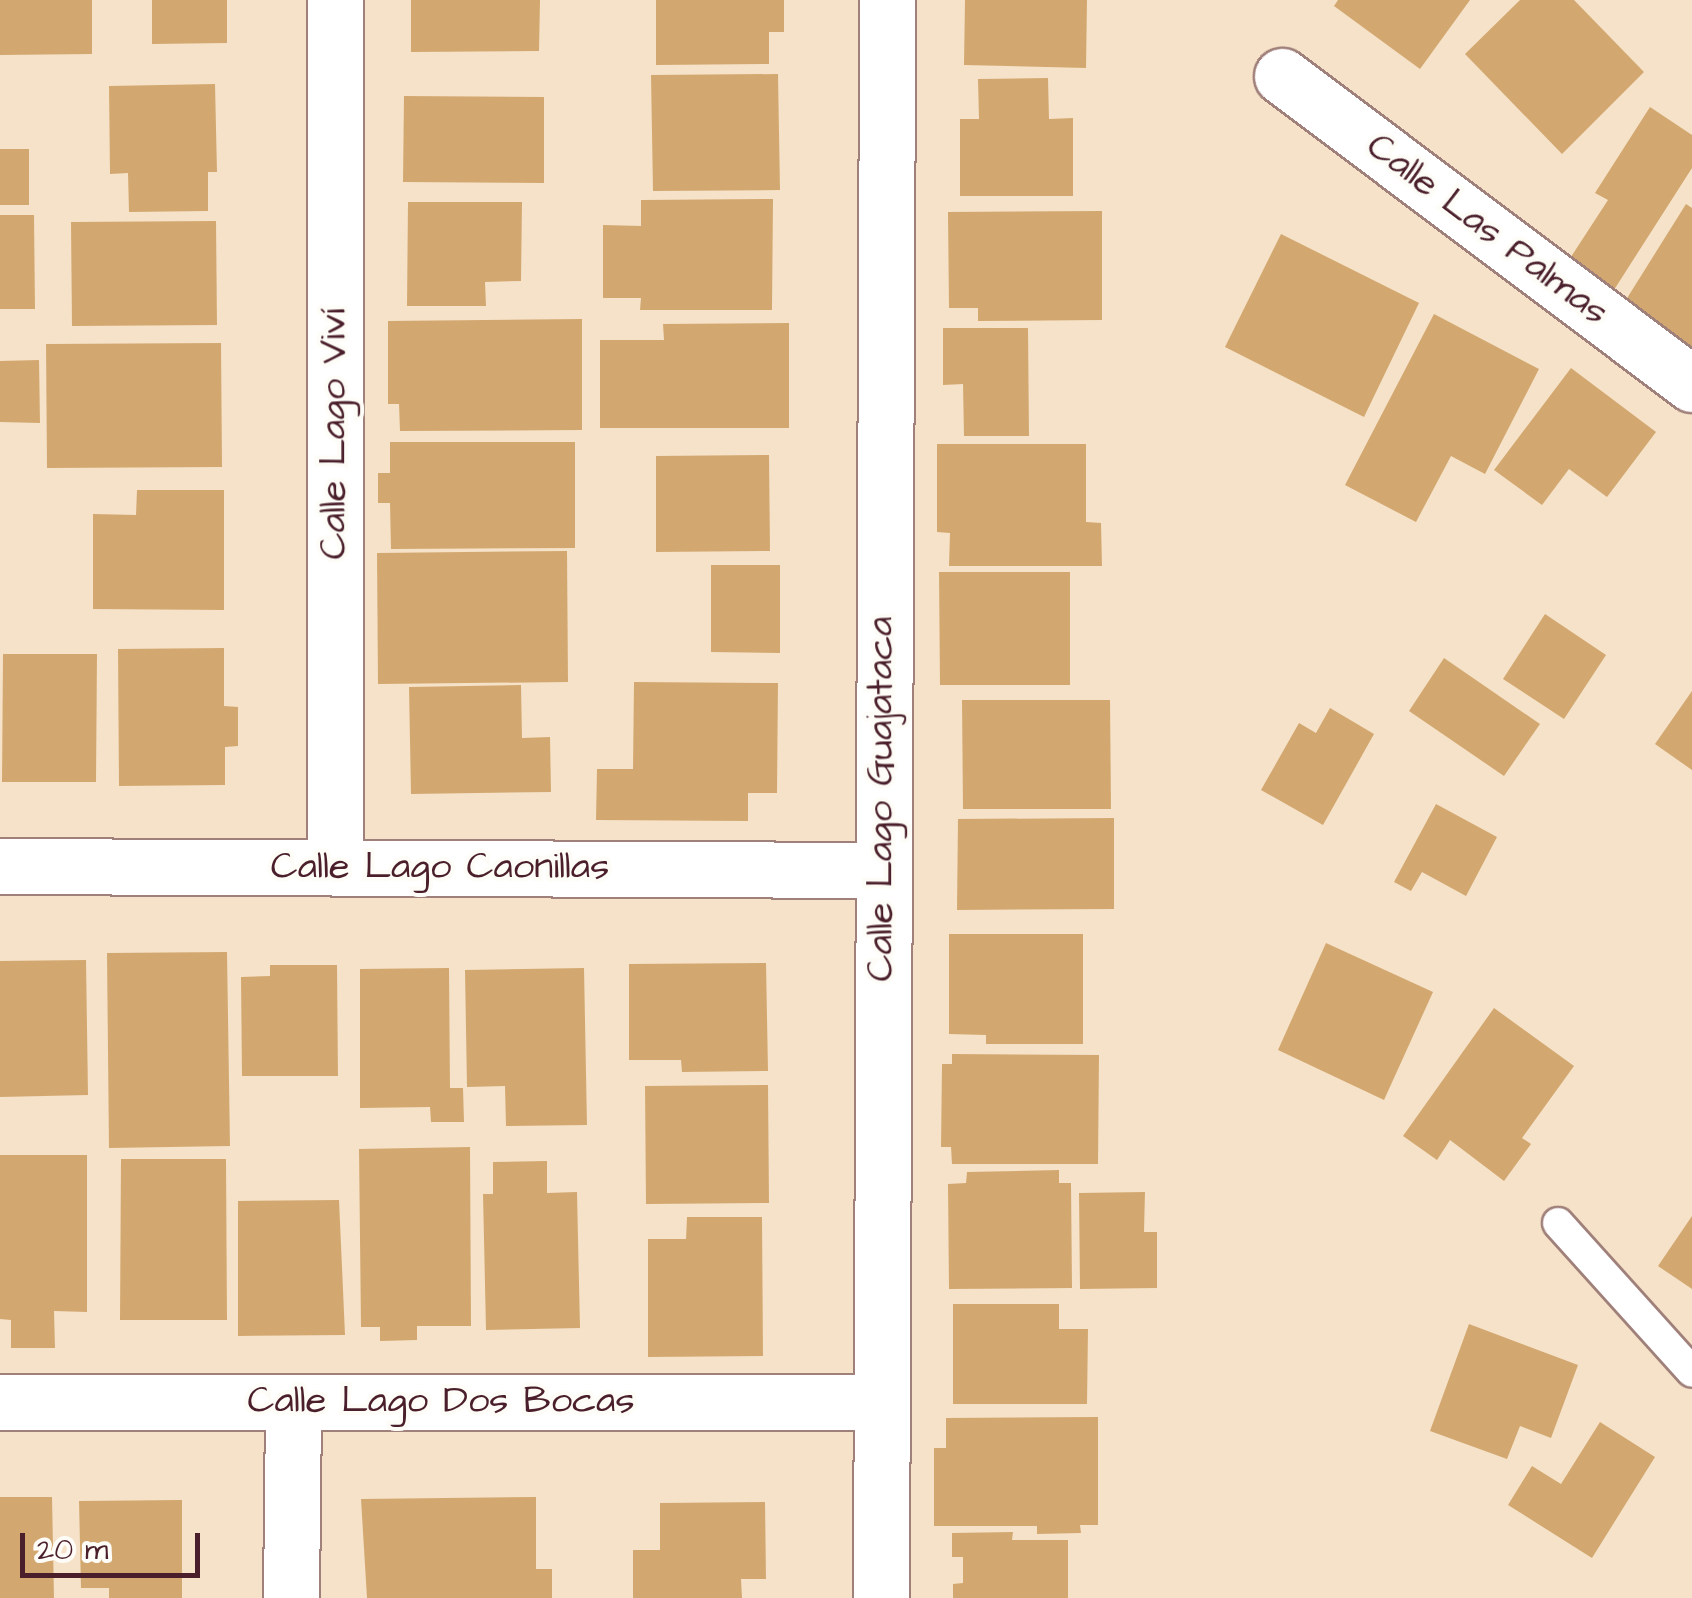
<!DOCTYPE html>
<meta charset="utf-8">
<style>
body{margin:0}
#map{position:relative;width:1692px;height:1598px;overflow:hidden;background:#f5e2c8;font-family:"Architects Daughter",sans-serif}
div>[style]{position:absolute}
[style*='--x']{left:calc(var(--x)*1px);top:calc(var(--y)*1px);width:calc(var(--w)*1px);rotate:calc(var(--a)*1deg)}
.building>*{inset:0;background:#d3a870}
.roads{filter:drop-shadow(2px 0 #a0807a) drop-shadow(-2px 0 #a0807a) drop-shadow(0 2px #a0807a) drop-shadow(0 -2px #a0807a)}
.service>*{height:30px;margin:-15px;padding:0 15px;transform-origin:15px;border-radius:15px;background:#fff}
.minor>*{height:55px;margin:-27.5px;padding:0 27.5px;transform-origin:27.5px;border-radius:27.5px;background:#fff}
span{translate:-50% -50%;white-space:nowrap;text-align:center;line-height:1.15;-webkit-text-stroke:8px #fdfcf7;paint-order:stroke}
.street-label{font-size:38px;color:#4a1f2b}
.scale{position:absolute;left:20px;top:1533px;width:180px;height:45px;box-sizing:border-box;border:5px solid #4a1f2b;border-top:0;padding-left:12px;font-size:30px;line-height:35px;white-space:nowrap;color:#4a1f2b;-webkit-text-stroke:8px #fdfcf7;paint-order:stroke}
</style>
<div id="map">
<div class="building">
<div style="clip-path:polygon(0 0,92px 0,92px 54px,0 55px)"></div>
<div style="clip-path:polygon(152px 0,227px 0,227px 43px,152px 44px)"></div>
<div style="clip-path:polygon(411px 0,540px 0,539px 51px,411px 52px)"></div>
<div style="clip-path:polygon(656px 0,784px 0,784px 32px,769px 32px,769px 64px,656px 65px)"></div>
<div style="clip-path:polygon(965px 0,1087px 0,1086px 68px,964px 65px)"></div>
<div style="clip-path:polygon(1338px 0,1470px 0,1420px 69px,1334px 6px)"></div>
<div style="clip-path:polygon(1520px 0,1574px 0,1644px 72px,1562px 154px,1465px 54px)"></div>
<div style="clip-path:polygon(778px 74px,780px 190px,653px 191px,651px 75px)"></div>
<div style="clip-path:polygon(1048px 78px,1049px 119px,1073px 118px,1073px 196px,960px 196px,960px 119px,979px 119px,978px 79px)"></div>
<div style="clip-path:polygon(215px 84px,217px 172px,208px 172px,208px 211px,129px 212px,128px 173px,110px 174px,109px 86px)"></div>
<div style="clip-path:polygon(404px 96px,544px 97px,544px 183px,403px 182px)"></div>
<div style="clip-path:polygon(1650px 107px,1692px 135px,1692px 168px,1612px 293px,1567px 263px,1608px 200px,1595px 193px)"></div>
<div style="clip-path:polygon(0 149px,29px 149px,29px 205px,0 205px)"></div>
<div style="clip-path:polygon(773px 199px,772px 310px,640px 310px,641px 298px,603px 298px,603px 225px,641px 226px,641px 200px)"></div>
<div style="clip-path:polygon(408px 202px,522px 202px,521px 281px,485px 282px,486px 306px,407px 306px)"></div>
<div style="clip-path:polygon(1686px 204px,1692px 208px,1692px 357px,1619px 311px)"></div>
<div style="clip-path:polygon(1102px 211px,1102px 320px,978px 321px,978px 308px,949px 308px,948px 212px)"></div>
<div style="clip-path:polygon(0 215px,34px 215px,35px 309px,0 309px)"></div>
<div style="clip-path:polygon(216px 221px,217px 325px,72px 326px,71px 222px)"></div>
<div style="clip-path:polygon(1281px 234px,1419px 303px,1364px 417px,1225px 347px)"></div>
<div style="clip-path:polygon(1434px 314px,1539px 369px,1485px 474px,1451px 456px,1416px 522px,1345px 485px)"></div>
<div style="clip-path:polygon(582px 319px,582px 430px,400px 431px,399px 404px,388px 404px,388px 321px)"></div>
<div style="clip-path:polygon(789px 323px,789px 428px,600px 428px,600px 340px,664px 340px,663px 324px)"></div>
<div style="clip-path:polygon(943px 328px,1028px 328px,1029px 436px,964px 436px,963px 384px,943px 385px)"></div>
<div style="clip-path:polygon(221px 343px,222px 467px,47px 468px,46px 344px)"></div>
<div style="clip-path:polygon(39px 360px,40px 423px,0 422px,0 361px)"></div>
<div style="clip-path:polygon(1571px 368px,1656px 432px,1607px 497px,1569px 469px,1542px 505px,1494px 470px)"></div>
<div style="clip-path:polygon(390px 442px,575px 442px,575px 548px,391px 549px,390px 503px,378px 503px,378px 473px,390px 473px)"></div>
<div style="clip-path:polygon(937px 444px,1086px 444px,1086px 522px,1101px 523px,1102px 566px,949px 566px,950px 533px,937px 532px)"></div>
<div style="clip-path:polygon(769px 455px,770px 551px,656px 552px,656px 456px)"></div>
<div style="clip-path:polygon(137px 490px,224px 490px,224px 610px,93px 609px,93px 514px,136px 515px)"></div>
<div style="clip-path:polygon(567px 551px,568px 682px,378px 684px,377px 553px)"></div>
<div style="clip-path:polygon(711px 565px,780px 565px,780px 653px,711px 652px)"></div>
<div style="clip-path:polygon(939px 572px,1070px 572px,1070px 685px,940px 685px)"></div>
<div style="clip-path:polygon(1545px 614px,1606px 655px,1564px 719px,1503px 679px)"></div>
<div style="clip-path:polygon(224px 648px,224px 706px,238px 707px,238px 746px,225px 747px,225px 785px,119px 786px,118px 649px)"></div>
<div style="clip-path:polygon(3px 654px,97px 654px,96px 782px,2px 782px)"></div>
<div style="clip-path:polygon(1444px 658px,1540px 724px,1504px 776px,1409px 711px)"></div>
<div style="clip-path:polygon(634px 682px,778px 683px,777px 793px,748px 793px,748px 821px,596px 820px,597px 769px,633px 769px)"></div>
<div style="clip-path:polygon(521px 685px,522px 738px,550px 737px,551px 792px,411px 794px,409px 687px)"></div>
<div style="clip-path:polygon(1692px 691px,1692px 770px,1655px 744px)"></div>
<div style="clip-path:polygon(962px 700px,1110px 700px,1111px 809px,963px 809px)"></div>
<div style="clip-path:polygon(1330px 708px,1374px 734px,1323px 825px,1261px 790px,1299px 723px,1316px 733px)"></div>
<div style="clip-path:polygon(1436px 804px,1497px 837px,1466px 896px,1422px 872px,1411px 891px,1394px 882px)"></div>
<div style="clip-path:polygon(1114px 818px,1114px 909px,957px 910px,958px 819px)"></div>
<div style="clip-path:polygon(949px 934px,1083px 934px,1083px 1044px,986px 1044px,986px 1035px,949px 1034px)"></div>
<div style="clip-path:polygon(1326px 943px,1433px 992px,1384px 1100px,1278px 1050px)"></div>
<div style="clip-path:polygon(227px 952px,230px 1146px,109px 1148px,107px 953px)"></div>
<div style="clip-path:polygon(86px 960px,88px 1095px,0 1097px,0 961px)"></div>
<div style="clip-path:polygon(766px 963px,768px 1071px,682px 1072px,681px 1060px,629px 1060px,629px 964px)"></div>
<div style="clip-path:polygon(270px 965px,337px 965px,338px 1076px,242px 1076px,241px 977px,270px 976px)"></div>
<div style="clip-path:polygon(449px 968px,450px 1088px,463px 1088px,464px 1122px,431px 1122px,430px 1107px,360px 1108px,360px 969px)"></div>
<div style="clip-path:polygon(584px 968px,587px 1125px,506px 1126px,505px 1086px,467px 1087px,465px 970px)"></div>
<div style="clip-path:polygon(1494px 1008px,1574px 1066px,1522px 1138px,1531px 1144px,1504px 1181px,1450px 1140px,1437px 1160px,1403px 1136px)"></div>
<div style="clip-path:polygon(952px 1054px,1099px 1055px,1098px 1164px,952px 1164px,951px 1147px,941px 1147px,942px 1064px,952px 1064px)"></div>
<div style="clip-path:polygon(768px 1085px,769px 1203px,646px 1204px,645px 1086px)"></div>
<div style="clip-path:polygon(470px 1147px,471px 1326px,417px 1326px,417px 1340px,380px 1341px,380px 1327px,361px 1327px,359px 1149px)"></div>
<div style="clip-path:polygon(0 1155px,87px 1155px,87px 1312px,54px 1311px,55px 1348px,11px 1348px,11px 1320px,0 1319px)"></div>
<div style="clip-path:polygon(121px 1159px,226px 1159px,227px 1320px,120px 1320px)"></div>
<div style="clip-path:polygon(547px 1161px,547px 1193px,577px 1192px,580px 1328px,486px 1330px,483px 1194px,493px 1194px,493px 1162px)"></div>
<div style="clip-path:polygon(1059px 1170px,1059px 1183px,1071px 1183px,1072px 1288px,949px 1289px,948px 1184px,966px 1183px,967px 1172px)"></div>
<div style="clip-path:polygon(1145px 1192px,1144px 1232px,1157px 1232px,1157px 1288px,1080px 1289px,1079px 1193px)"></div>
<div style="clip-path:polygon(339px 1200px,345px 1335px,238px 1336px,238px 1201px)"></div>
<div style="clip-path:polygon(1692px 1216px,1692px 1289px,1658px 1266px)"></div>
<div style="clip-path:polygon(687px 1217px,762px 1217px,763px 1356px,648px 1357px,648px 1239px,686px 1239px)"></div>
<div style="clip-path:polygon(953px 1304px,1059px 1304px,1059px 1329px,1088px 1329px,1087px 1404px,953px 1404px)"></div>
<div style="clip-path:polygon(1469px 1324px,1578px 1365px,1551px 1438px,1520px 1426px,1507px 1459px,1430px 1431px)"></div>
<div style="clip-path:polygon(1098px 1417px,1098px 1525px,1080px 1525px,1081px 1533px,1037px 1534px,1037px 1526px,934px 1526px,934px 1448px,946px 1448px,946px 1418px)"></div>
<div style="clip-path:polygon(1600px 1422px,1655px 1457px,1592px 1558px,1508px 1505px,1532px 1466px,1561px 1484px)"></div>
<div style="clip-path:polygon(0 1497px,52px 1497px,54px 1598px,0 1598px)"></div>
<div style="clip-path:polygon(536px 1497px,536px 1569px,552px 1569px,552px 1598px,367px 1598px,361px 1499px)"></div>
<div style="clip-path:polygon(182px 1500px,182px 1598px,109px 1598px,109px 1588px,81px 1588px,79px 1501px)"></div>
<div style="clip-path:polygon(765px 1502px,766px 1579px,741px 1579px,742px 1598px,633px 1598px,633px 1550px,660px 1550px,660px 1503px)"></div>
<div style="clip-path:polygon(1013px 1532px,1012px 1540px,1068px 1540px,1068px 1598px,953px 1598px,953px 1584px,963px 1583px,963px 1557px,952px 1557px,952px 1533px)"></div>
</div>
<div class="roads">
<div class="service">
<div style="--x:1558;--y:1223;--w:200;--a:48"></div>
</div>
<div class="minor">
<div style="--x:335;--y:0;--w:867;--a:90"></div>
<div style="--x:1282;--y:76;--w:513;--a:36.91"></div>
<div style="--x:0;--y:866;--w:880;--a:0.26"></div>
<div style="--x:0;--y:1402;--w:882;--a:0"></div>
<div style="--x:291;--y:1598;--w:195;--a:-89.4"></div>
<div style="--x:881;--y:1598;--w:1598;--a:-89.78"></div>
</div>
</div>
<div class="street-label">
<span style="left:1487px;top:230px;rotate:37deg">Calle Las Palmas</span>
<span style="left:335px;top:434px;rotate:-90deg">Calle Lago Viví</span>
<span style="left:882px;top:799px;rotate:-90deg">Calle Lago Guajataca</span>
<span style="left:440px;top:868px">Calle Lago Caonillas</span>
<span style="left:441px;top:1402px">Calle Lago Dos Bocas</span>
</div>
<div class="scale">20 m</div>
</div>
